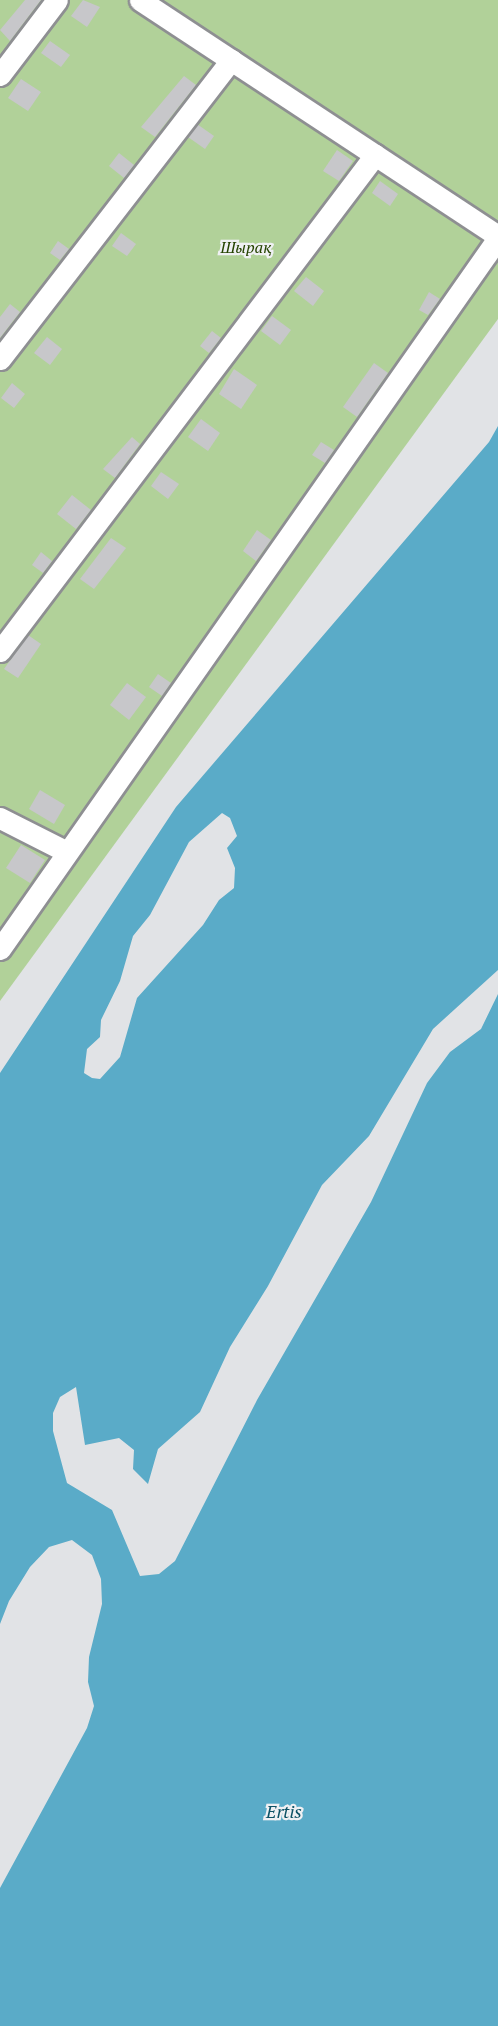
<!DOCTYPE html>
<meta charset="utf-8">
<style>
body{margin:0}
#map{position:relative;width:498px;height:2026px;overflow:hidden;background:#e1e3e6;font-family:"PT Serif",serif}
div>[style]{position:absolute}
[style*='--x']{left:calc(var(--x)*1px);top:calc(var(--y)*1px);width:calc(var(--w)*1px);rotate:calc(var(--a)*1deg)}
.green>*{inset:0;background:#b1d199}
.water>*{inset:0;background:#5aabc8}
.building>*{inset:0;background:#c7c7ca}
.roads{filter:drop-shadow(2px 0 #8e8f92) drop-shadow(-2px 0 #8e8f92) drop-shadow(0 2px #8e8f92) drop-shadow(0 -2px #8e8f92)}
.minor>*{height:21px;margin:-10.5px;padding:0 10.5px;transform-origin:10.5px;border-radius:10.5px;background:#fff}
span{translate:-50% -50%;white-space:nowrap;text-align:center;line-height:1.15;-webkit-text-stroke:4.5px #eff0f3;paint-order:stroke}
.park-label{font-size:16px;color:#254301;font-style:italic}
.water-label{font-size:18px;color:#0d5266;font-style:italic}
</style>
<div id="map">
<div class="green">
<div style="clip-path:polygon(0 0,498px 0,498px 319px,0 1001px)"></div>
</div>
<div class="water">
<div style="clip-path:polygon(evenodd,498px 426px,498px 970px,433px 1029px,369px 1136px,322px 1185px,268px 1286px,230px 1347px,200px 1412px,158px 1449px,148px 1484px,133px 1469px,134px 1450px,119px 1438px,85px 1445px,76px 1387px,60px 1397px,53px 1413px,53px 1431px,67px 1483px,112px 1510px,140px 1576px,159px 1574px,175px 1561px,257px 1400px,371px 1202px,427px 1083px,450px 1052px,481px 1029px,498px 994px,498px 2026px,0 2026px,0 1888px,87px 1728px,94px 1706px,88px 1682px,89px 1657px,102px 1604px,101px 1579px,92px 1555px,72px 1540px,49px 1547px,30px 1567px,9px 1601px,0 1624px,0 1073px,176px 807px,489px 442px,498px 426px,222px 813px,230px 818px,237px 836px,227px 848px,235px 868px,234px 888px,219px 900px,203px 925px,137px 998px,120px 1057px,100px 1079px,92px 1078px,84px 1073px,87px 1049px,100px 1037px,101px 1020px,120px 981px,133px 936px,150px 915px,189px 842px,222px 813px)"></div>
</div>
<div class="building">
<div style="clip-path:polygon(25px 0,41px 0,10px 41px,0 30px)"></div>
<div style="clip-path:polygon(83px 0,100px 7px,87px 27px,71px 16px)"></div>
<div style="clip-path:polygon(50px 41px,70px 55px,61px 67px,41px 53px)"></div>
<div style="clip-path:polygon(184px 76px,196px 85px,155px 137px,141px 127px)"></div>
<div style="clip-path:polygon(21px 79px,41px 92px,28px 111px,8px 98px)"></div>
<div style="clip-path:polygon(197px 124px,214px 136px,205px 149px,188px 137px)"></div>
<div style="clip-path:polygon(337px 150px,353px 161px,339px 181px,323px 171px)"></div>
<div style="clip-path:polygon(119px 153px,134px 165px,124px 178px,109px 166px)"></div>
<div style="clip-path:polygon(380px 181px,398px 194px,390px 206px,372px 193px)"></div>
<div style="clip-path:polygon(121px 233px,136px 244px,127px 256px,112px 246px)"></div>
<div style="clip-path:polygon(58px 241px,69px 249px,60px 260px,50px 253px)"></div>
<div style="clip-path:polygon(306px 277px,324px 291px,313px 306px,294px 291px)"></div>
<div style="clip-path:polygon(429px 292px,440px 299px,428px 315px,419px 310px)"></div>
<div style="clip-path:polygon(10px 304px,20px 312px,0 338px,0 317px)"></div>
<div style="clip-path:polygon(272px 316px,291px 330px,280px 345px,261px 331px)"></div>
<div style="clip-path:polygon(212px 331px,221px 338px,209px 353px,200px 346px)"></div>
<div style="clip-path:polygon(47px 337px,62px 349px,50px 365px,34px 353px)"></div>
<div style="clip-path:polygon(374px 363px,388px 373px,357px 417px,343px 407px)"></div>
<div style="clip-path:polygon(234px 369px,257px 385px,241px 409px,219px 394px)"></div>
<div style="clip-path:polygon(12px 383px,25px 394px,14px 408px,1px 398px)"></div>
<div style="clip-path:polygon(201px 419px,220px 433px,208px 451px,188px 437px)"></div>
<div style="clip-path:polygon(132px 437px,140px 444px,115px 478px,103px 469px)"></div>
<div style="clip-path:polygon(321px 442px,334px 450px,325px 463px,312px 455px)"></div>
<div style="clip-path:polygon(161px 472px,179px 484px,168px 499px,151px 486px)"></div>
<div style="clip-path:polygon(72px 495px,91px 510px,76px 529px,57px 514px)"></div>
<div style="clip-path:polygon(257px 530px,271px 540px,256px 561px,243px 551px)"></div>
<div style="clip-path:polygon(111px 538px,126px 548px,94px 589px,80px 579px)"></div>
<div style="clip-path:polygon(41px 552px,52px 561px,43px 573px,32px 565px)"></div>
<div style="clip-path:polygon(28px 635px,41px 644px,18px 678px,4px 669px)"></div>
<div style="clip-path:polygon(158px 674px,171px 683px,162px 696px,149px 687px)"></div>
<div style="clip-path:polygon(127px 683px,146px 697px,129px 720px,110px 705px)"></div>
<div style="clip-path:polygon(40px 790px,65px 805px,54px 824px,29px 809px)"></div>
<div style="clip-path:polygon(21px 845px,45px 860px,30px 883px,6px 868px)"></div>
</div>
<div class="roads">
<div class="minor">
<div style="--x:140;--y:0;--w:429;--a:33.4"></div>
<div style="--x:0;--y:75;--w:94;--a:-52.8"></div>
<div style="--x:0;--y:359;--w:378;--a:-52.3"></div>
<div style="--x:0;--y:651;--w:622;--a:-52.91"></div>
<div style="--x:0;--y:818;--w:75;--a:26.9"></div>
<div style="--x:0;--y:949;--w:868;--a:-54.99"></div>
</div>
</div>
<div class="park-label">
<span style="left:246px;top:247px">Шырақ</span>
</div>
<div class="water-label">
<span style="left:284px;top:1811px">Ertis</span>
</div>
</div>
